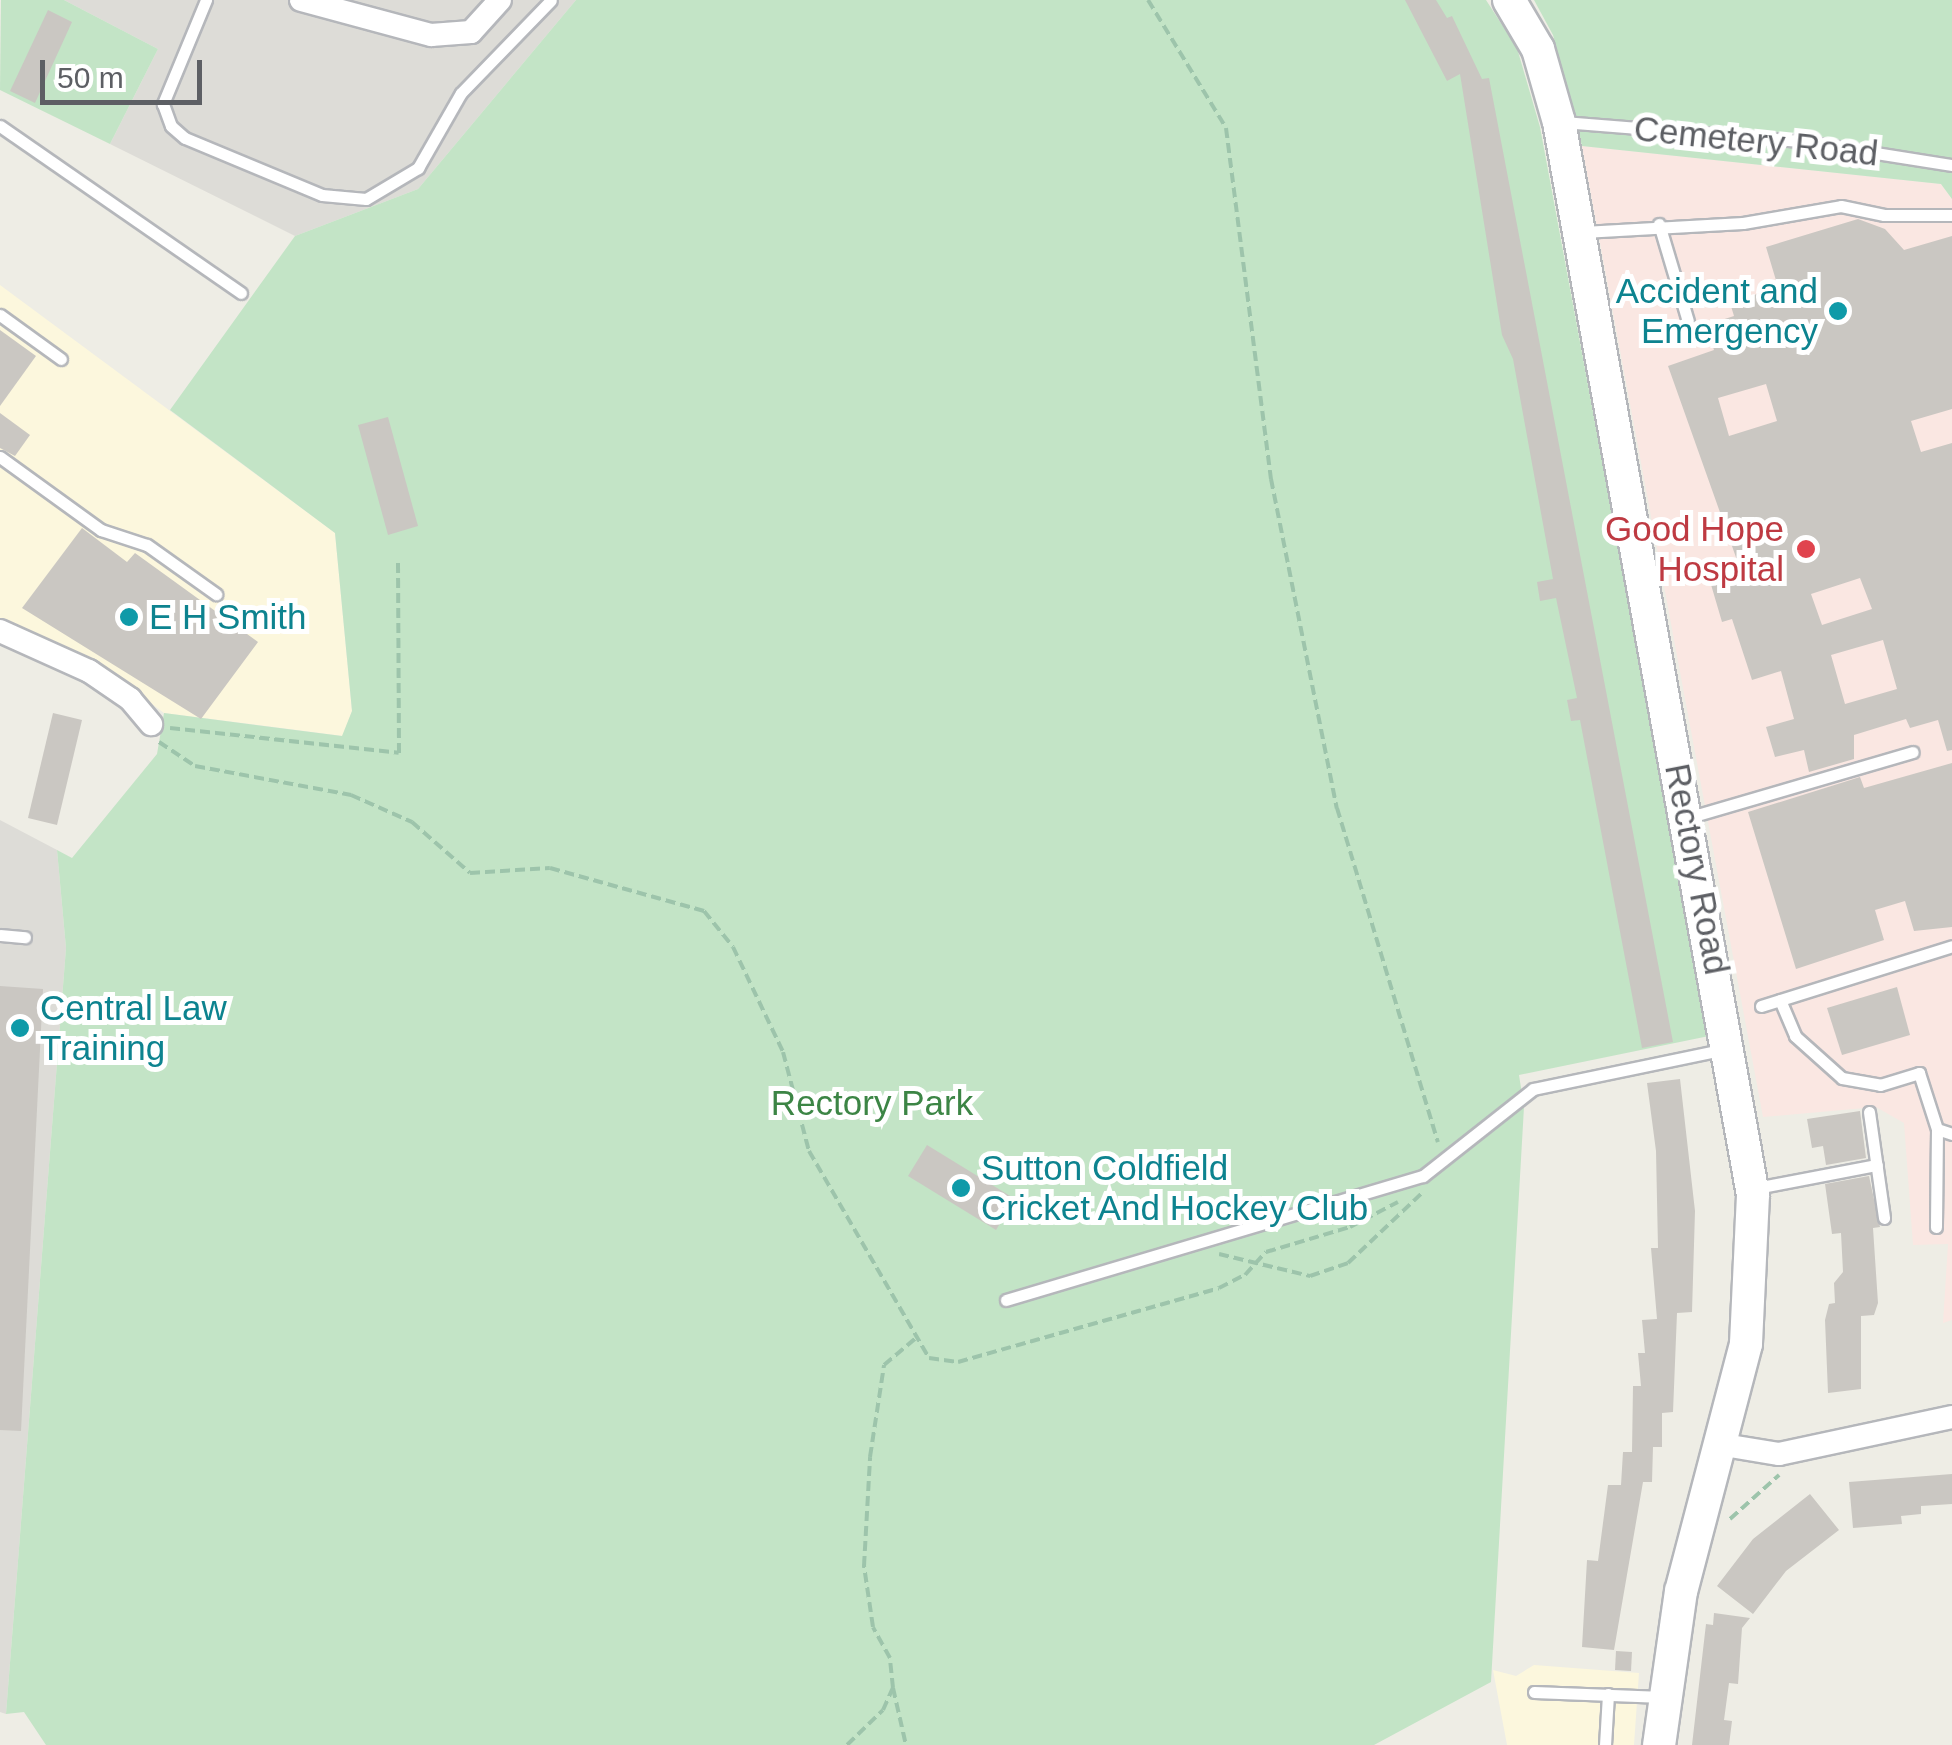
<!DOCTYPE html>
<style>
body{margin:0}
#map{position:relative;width:1952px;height:1745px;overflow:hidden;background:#eeede5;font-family:Helvetica,sans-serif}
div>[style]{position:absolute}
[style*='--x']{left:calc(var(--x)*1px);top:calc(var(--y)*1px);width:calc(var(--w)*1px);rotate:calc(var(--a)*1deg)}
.commercial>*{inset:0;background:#fcf7dd}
.industrial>*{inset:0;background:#dddcd7}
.medical>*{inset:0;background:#fae7e2}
.green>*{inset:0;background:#c3e4c6}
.building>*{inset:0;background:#cac7c2}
.path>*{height:4px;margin-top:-2px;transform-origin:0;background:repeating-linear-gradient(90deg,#9dc4ab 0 10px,transparent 0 15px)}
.roads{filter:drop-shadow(2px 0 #b5b7bb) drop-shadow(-2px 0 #b5b7bb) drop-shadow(0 2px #b5b7bb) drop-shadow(0 -2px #b5b7bb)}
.lane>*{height:11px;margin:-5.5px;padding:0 5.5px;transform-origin:5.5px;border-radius:5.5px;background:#fff}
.street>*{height:22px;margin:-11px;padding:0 11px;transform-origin:11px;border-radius:11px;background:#fff}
.secondary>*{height:32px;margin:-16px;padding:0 16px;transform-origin:16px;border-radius:16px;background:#fff}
.dots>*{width:28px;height:28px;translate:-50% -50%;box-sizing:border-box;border:5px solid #fff;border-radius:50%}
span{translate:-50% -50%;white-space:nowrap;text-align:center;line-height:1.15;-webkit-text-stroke:10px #fff;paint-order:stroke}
.street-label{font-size:35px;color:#5d5f64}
.culture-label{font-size:35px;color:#0d838f}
.right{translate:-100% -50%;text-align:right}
.left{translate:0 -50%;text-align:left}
.health-label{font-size:35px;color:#be3a42}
.park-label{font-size:35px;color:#3c8545}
.scale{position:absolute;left:40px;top:60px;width:162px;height:45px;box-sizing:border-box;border:5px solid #5d5f64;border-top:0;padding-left:12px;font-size:30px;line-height:35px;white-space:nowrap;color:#5d5f64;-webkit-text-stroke:8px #fff;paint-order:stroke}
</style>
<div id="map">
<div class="commercial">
<div style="clip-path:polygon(0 285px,335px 533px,352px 711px,343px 736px,164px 713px,97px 663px,0 618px)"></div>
<div style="clip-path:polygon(1534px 1665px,1639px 1673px,1634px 1745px,1507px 1745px,1493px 1670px,1516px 1676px)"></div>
</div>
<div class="industrial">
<div style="clip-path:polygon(64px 0,576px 0,418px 189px,295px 236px,110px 144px,158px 49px)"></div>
<div style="clip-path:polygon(0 820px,57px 850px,66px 948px,6px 1714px,0 1712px)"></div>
</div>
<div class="medical">
<div style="clip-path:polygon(1582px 146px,1941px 184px,1952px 199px,1952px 1320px,1943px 1323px,1948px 1244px,1913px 1245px,1904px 1123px,1876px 1107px,1763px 1117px)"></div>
</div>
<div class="green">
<div style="clip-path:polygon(64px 0,158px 49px,110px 144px,0 90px,1px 0)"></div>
<div style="clip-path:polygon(576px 0,1486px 0,1517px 48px,1540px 127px,1709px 1036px,1519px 1075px,1524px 1107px,1491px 1682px,1374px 1745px,46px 1745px,24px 1712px,6px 1714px,66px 948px,57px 850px,72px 858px,157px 754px,164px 713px,342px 736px,352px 711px,335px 533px,170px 410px,295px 236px,418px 189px)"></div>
<div style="clip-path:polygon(1534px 0,1952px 0,1952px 199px,1941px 184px,1582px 146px,1553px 35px)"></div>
</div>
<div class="building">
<div style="clip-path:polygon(1405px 0,1436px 0,1447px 18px,1452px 16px,1482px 79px,1489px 78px,1673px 1042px,1642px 1048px,1580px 720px,1571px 721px,1567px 700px,1577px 698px,1556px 598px,1540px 601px,1537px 582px,1553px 579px,1513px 359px,1502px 335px,1460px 74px,1447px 81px)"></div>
<div style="clip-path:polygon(48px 10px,72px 22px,35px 103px,10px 91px)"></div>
<div style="clip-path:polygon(evenodd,1858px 219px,1885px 229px,1904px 250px,1952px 236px,1952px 409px,1911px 421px,1921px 452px,1952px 443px,1952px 750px,1947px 751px,1938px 720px,1910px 728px,1906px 719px,1854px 735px,1854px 759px,1809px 772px,1804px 750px,1775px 757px,1766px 727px,1794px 719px,1781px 671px,1752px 680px,1732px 619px,1722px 622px,1707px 571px,1738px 563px,1668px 366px,1714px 350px,1706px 325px,1734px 316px,1730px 303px,1778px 287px,1766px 247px,1858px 219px,1766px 384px,1777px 421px,1729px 436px,1718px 398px,1766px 384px,1858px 219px,1860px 578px,1872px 609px,1822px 625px,1811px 594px,1860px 578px,1858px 219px,1883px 640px,1897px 689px,1845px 704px,1831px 655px,1883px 640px)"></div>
<div style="clip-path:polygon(0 330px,36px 356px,0 406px)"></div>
<div style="clip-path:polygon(0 413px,30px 435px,15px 456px,0 448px)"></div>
<div style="clip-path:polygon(388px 417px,418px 526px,388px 535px,358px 425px)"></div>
<div style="clip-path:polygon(82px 528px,127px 562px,135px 553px,258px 642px,201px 719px,22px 608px)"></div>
<div style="clip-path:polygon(53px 713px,82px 720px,57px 825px,28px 818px)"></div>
<div style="clip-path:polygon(1952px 763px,1952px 927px,1914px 931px,1905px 901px,1875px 910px,1884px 940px,1796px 969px,1748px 812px,1860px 777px,1864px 788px)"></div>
<div style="clip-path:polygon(0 986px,43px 989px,21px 1431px,0 1430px)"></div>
<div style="clip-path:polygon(1897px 987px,1910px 1035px,1842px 1055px,1827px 1008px)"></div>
<div style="clip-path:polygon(1680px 1079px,1695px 1211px,1692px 1312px,1677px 1313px,1673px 1412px,1662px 1413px,1662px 1447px,1653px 1447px,1652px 1482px,1643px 1482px,1614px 1650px,1582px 1647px,1587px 1560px,1598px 1561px,1608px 1485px,1621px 1485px,1623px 1452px,1632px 1452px,1633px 1386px,1641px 1386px,1638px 1353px,1645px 1353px,1642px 1320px,1657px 1319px,1651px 1248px,1658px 1248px,1656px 1151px,1647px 1083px)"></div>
<div style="clip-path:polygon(1860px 1111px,1866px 1158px,1826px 1165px,1823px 1146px,1812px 1148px,1807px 1119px)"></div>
<div style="clip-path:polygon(927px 1145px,1015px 1199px,996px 1230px,908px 1176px)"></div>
<div style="clip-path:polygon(1869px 1176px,1880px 1227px,1873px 1228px,1878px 1303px,1874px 1315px,1861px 1316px,1861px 1389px,1828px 1393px,1825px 1320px,1829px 1304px,1835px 1303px,1834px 1283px,1843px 1272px,1841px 1233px,1832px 1234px,1825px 1184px)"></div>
<div style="clip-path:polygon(1952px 1474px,1952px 1504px,1921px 1506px,1921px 1514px,1901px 1516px,1902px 1524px,1853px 1528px,1849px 1482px)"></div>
<div style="clip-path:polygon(1810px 1494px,1839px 1530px,1786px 1571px,1753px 1614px,1717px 1586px,1753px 1539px)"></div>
<div style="clip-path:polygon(1714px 1613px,1750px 1618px,1742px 1628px,1738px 1684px,1729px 1683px,1724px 1720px,1732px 1721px,1729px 1745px,1692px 1745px,1706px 1624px,1713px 1625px)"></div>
<div style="clip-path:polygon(1616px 1651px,1632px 1652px,1631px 1671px,1615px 1670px)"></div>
</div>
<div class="path">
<div style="--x:1148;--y:0;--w:150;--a:58.6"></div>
<div style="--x:1226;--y:128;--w:354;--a:82.7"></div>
<div style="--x:1271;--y:479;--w:336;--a:78.7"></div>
<div style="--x:1337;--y:808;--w:349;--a:73.2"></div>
<div style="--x:170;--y:728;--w:230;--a:6.2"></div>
<div style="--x:399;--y:753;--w:192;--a:-90.3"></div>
<div style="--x:159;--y:742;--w:43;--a:33.7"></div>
<div style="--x:195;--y:766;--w:159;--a:10.5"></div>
<div style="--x:351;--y:795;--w:67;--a:23.9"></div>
<div style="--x:412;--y:822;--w:77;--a:41.3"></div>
<div style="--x:470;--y:873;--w:80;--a:-3.6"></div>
<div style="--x:550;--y:868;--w:160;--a:15.6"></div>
<div style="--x:704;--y:911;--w:46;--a:51.1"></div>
<div style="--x:733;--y:947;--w:116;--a:64.5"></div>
<div style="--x:783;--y:1052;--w:102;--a:75.3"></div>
<div style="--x:809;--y:1151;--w:239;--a:59.9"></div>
<div style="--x:929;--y:1358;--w:29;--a:8"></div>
<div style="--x:958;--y:1362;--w:271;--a:-15.8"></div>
<div style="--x:1219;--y:1288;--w:29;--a:-27"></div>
<div style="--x:1245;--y:1275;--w:31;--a:-48"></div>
<div style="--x:1266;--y:1252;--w:88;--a:-16.6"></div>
<div style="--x:1350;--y:1227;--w:54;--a:-27.5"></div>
<div style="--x:1219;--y:1254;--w:94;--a:13.6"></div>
<div style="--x:1310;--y:1276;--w:40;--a:-18.9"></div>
<div style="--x:1348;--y:1263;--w:102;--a:-43.4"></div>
<div style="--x:1730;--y:1519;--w:66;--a:-41.9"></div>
<div style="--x:893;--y:1688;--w:58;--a:77.2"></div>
<div style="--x:847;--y:1745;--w:50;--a:-44.2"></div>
<div style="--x:883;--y:1710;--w:24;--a:-66"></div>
<div style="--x:893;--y:1688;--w:30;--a:-96"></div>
<div style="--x:890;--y:1658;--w:35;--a:-119"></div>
<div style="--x:873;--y:1627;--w:62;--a:-98.4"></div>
<div style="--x:864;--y:1566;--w:109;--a:-86.8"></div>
<div style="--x:870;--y:1457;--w:93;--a:-81.3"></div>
<div style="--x:884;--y:1365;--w:42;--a:-40.2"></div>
</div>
<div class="roads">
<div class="lane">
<div style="--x:206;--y:0;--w:113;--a:112.5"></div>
<div style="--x:163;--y:104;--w:23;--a:70"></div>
<div style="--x:171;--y:126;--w:18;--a:41"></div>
<div style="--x:185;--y:138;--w:148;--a:22.6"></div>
<div style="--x:322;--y:195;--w:44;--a:5.2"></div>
<div style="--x:366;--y:199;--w:61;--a:-30.8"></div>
<div style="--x:418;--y:168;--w:86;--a:-60.2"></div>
<div style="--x:461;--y:93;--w:129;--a:-45.9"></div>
<div style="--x:1563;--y:122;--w:238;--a:4.6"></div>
<div style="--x:1800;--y:141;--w:154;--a:9"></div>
<div style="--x:0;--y:126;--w:293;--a:34.7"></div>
<div style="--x:1659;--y:224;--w:101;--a:73.4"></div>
<div style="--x:1583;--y:232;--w:160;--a:-3.2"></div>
<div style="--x:1743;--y:223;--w:99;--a:-9.8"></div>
<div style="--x:1841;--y:206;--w:44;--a:11.8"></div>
<div style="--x:1884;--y:215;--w:68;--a:0"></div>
<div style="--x:0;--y:315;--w:75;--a:35.8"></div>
<div style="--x:0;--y:457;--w:125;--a:35.9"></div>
<div style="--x:101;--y:530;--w:48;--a:18.1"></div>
<div style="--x:147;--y:545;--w:85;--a:35.4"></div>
<div style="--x:1687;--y:818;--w:235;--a:-16.3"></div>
<div style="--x:0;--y:935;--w:25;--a:5"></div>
<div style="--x:1780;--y:1000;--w:39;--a:67"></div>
<div style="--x:1795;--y:1036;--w:63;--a:41.8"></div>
<div style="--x:1842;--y:1078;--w:39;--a:10"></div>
<div style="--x:1880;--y:1085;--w:41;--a:-17.1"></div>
<div style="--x:1919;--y:1073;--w:59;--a:72.2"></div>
<div style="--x:1937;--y:1129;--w:98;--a:90.6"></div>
<div style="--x:1761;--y:1006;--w:200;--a:-17.4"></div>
<div style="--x:1869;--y:1112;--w:107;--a:81.9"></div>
<div style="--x:1937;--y:1129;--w:16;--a:18"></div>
<div style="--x:1756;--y:1188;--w:123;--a:-10.8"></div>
<div style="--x:1006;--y:1300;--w:435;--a:-16.6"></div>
<div style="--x:1423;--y:1176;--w:140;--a:-38.3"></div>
<div style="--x:1533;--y:1089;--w:192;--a:-11.7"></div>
<div style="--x:1534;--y:1692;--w:129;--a:2.2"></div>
<div style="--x:1605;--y:1745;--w:51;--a:-86.6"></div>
</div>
<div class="street">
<div style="--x:301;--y:0;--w:135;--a:15.1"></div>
<div style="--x:431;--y:35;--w:40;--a:-4.3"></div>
<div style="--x:471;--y:32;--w:43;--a:-47.8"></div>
<div style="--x:0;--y:631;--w:98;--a:24.2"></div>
<div style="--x:89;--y:671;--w:50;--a:34.3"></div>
<div style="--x:130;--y:699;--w:33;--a:50"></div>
<div style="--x:1724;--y:1445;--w:56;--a:9.3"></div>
<div style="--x:1779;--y:1454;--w:177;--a:-12.1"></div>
</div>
<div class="secondary">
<div style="--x:1509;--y:0;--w:57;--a:59.4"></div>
<div style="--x:1538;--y:49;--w:76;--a:74"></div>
<div style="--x:1559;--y:122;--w:1090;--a:79.75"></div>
<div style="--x:1753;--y:1195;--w:149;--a:92.7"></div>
<div style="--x:1746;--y:1344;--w:255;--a:104.7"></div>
<div style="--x:1681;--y:1591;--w:156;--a:98.1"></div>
</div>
</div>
<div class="dots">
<div style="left:1838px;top:311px;background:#0f9aa8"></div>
<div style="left:1806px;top:549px;background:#e0444e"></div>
<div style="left:129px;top:617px;background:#0f9aa8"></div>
<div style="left:20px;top:1028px;background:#0f9aa8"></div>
<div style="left:961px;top:1188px;background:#0f9aa8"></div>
</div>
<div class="street-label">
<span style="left:1756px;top:141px;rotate:6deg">Cemetery Road</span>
<span style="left:1697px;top:869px;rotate:79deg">Rectory Road</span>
</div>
<div class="culture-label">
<span class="right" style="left:1818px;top:311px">Accident and<br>Emergency</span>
<span class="left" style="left:149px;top:617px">E H Smith</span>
<span class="left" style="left:40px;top:1028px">Central Law<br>Training</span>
<span class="left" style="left:981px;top:1188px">Sutton Coldfield<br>Cricket And Hockey Club</span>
</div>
<div class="health-label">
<span class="right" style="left:1784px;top:549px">Good Hope<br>Hospital</span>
</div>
<div class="park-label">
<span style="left:872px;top:1103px">Rectory Park</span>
</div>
<div class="scale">50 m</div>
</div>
